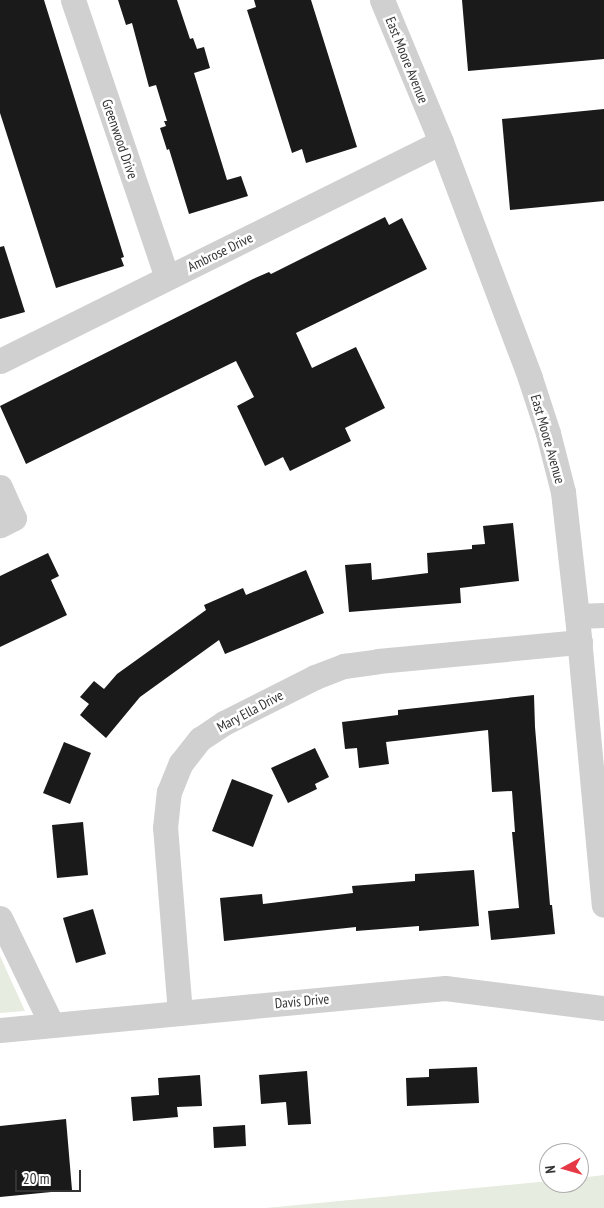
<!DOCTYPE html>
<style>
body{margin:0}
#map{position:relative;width:604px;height:1208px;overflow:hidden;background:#fff;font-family:"PT Sans Narrow",sans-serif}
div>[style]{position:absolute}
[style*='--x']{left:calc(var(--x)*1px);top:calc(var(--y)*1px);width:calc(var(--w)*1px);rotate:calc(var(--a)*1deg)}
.green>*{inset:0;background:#e6ecdf}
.building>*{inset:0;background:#1a1a1a}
.minor>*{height:25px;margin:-12.5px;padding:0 12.5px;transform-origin:12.5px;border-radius:12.5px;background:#d0d0d0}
span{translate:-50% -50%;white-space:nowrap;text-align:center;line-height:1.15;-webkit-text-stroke:5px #fff;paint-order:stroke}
.street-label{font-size:14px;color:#333}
.north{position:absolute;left:539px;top:1143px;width:50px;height:50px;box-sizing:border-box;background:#fff;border:1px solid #adadad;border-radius:50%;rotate:264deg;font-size:14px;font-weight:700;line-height:20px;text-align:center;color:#333}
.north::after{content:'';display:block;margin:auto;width:18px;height:22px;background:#e63946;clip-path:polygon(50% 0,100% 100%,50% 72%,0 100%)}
.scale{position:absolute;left:15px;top:1170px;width:66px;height:22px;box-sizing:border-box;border:2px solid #333;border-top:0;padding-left:6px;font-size:15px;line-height:18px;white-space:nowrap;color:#333;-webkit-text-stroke:4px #fff;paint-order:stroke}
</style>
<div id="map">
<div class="green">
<div style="clip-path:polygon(0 956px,25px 1011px,0 1013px)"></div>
<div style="clip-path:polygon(604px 1175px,604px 1208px,266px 1208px,549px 1181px,549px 1183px,579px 1183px,579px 1178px)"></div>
</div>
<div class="building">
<div style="clip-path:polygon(0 0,44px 0,124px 257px,121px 258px,124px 266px,56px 288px,0 113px)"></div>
<div style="clip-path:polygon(118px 0,177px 0,190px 39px,193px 38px,197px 49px,204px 47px,210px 68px,194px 73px,227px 180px,241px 176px,248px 196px,189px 214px,169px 149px,167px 150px,160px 128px,166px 126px,164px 121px,167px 121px,156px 85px,149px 87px,132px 23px,126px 25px)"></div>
<div style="clip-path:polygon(254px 0,311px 0,357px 147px,306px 163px,302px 149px,292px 153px,247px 10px,256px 7px)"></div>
<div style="clip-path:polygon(462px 0,604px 0,604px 59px,468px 71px)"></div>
<div style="clip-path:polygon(604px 109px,604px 201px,510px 210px,502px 119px)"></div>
<div style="clip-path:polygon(385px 217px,389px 225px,402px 218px,427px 269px,296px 333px,312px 368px,356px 347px,385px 408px,345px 428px,351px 441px,290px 471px,283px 457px,265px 466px,237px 406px,254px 397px,236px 361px,26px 464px,0 406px,253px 279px,269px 272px,271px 274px)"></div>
<div style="clip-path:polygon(4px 246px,25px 312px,0 319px,0 247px)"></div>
<div style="clip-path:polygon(513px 523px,519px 581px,460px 588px,461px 603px,349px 612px,345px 565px,371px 563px,372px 580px,428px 573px,427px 553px,472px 549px,472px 545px,485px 544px,483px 526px)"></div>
<div style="clip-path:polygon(48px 553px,59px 576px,51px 580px,67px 615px,0 647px,0 576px)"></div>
<div style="clip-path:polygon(306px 570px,324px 613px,225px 654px,219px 640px,140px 697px,106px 738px,80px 715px,89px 704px,80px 697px,94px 681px,104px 689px,117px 674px,206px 610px,204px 605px,243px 588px,246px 595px)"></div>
<div style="clip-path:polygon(534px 695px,535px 727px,550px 905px,552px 905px,555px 934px,491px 940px,488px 911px,519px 908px,512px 832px,515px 832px,512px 791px,492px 792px,488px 730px,386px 742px,389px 764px,359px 768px,357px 748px,345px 749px,342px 722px,398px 715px,398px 710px)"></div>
<div style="clip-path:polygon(64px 742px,91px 753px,70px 804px,43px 793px)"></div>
<div style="clip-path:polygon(315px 748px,329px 777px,315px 784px,317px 789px,288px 803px,271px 768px)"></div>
<div style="clip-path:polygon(232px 779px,273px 795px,253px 847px,212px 831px)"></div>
<div style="clip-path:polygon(83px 822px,88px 875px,57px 878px,52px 825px)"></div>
<div style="clip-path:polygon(474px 870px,479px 926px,419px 931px,419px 926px,356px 931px,356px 927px,224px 941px,220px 898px,262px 894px,263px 904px,353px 893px,352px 886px,415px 881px,415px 874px)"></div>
<div style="clip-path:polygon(93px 909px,106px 954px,76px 963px,63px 918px)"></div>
<div style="clip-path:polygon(477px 1067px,479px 1103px,407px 1106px,406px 1078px,429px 1077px,429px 1069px)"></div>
<div style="clip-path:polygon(307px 1071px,311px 1124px,288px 1125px,286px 1102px,261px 1104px,259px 1075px)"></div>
<div style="clip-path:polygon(200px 1075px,202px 1106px,177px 1107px,178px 1117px,133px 1121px,131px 1097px,159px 1095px,158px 1078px)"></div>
<div style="clip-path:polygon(66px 1119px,72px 1190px,0 1197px,0 1126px)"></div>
<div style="clip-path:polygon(245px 1125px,246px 1146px,214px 1148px,213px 1127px)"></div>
</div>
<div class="minor">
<div style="--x:73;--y:0;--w:293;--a:71.3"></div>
<div style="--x:382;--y:0;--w:154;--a:67.4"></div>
<div style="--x:441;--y:142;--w:252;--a:69.3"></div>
<div style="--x:530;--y:378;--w:58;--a:71.9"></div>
<div style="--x:548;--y:433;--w:61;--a:75.7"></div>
<div style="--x:563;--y:492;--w:125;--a:83.6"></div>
<div style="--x:577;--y:616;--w:290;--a:84.7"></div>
<div style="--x:0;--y:361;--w:492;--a:-26.4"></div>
<div style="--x:0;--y:487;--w:34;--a:66"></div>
<div style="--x:14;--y:518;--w:16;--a:153"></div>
<div style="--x:577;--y:616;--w:27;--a:-2"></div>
<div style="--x:0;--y:918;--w:119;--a:64.1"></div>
<div style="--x:180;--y:1013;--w:186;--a:-94.6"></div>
<div style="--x:165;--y:828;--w:36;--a:-84"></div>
<div style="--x:169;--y:792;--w:31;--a:-68"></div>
<div style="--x:181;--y:763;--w:31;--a:-52"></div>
<div style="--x:200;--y:739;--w:29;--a:-34"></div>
<div style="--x:224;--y:723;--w:102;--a:-26.8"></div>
<div style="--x:315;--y:677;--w:31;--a:-21"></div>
<div style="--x:344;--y:666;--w:34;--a:-8"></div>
<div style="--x:378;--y:661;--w:203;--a:-5.4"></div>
<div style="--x:0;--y:1030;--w:447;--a:-5.4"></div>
<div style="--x:445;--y:988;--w:160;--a:7.2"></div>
</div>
<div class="street-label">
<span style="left:407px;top:60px;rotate:68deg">East Moore Avenue</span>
<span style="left:120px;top:139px;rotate:71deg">Greenwood Drive</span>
<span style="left:220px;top:252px;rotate:-26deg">Ambrose Drive</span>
<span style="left:548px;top:439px;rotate:74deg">East Moore Avenue</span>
<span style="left:250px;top:711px;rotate:-28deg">Mary Ella Drive</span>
<span style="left:302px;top:1001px;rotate:-5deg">Davis Drive</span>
</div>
<div class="north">N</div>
<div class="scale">20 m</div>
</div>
